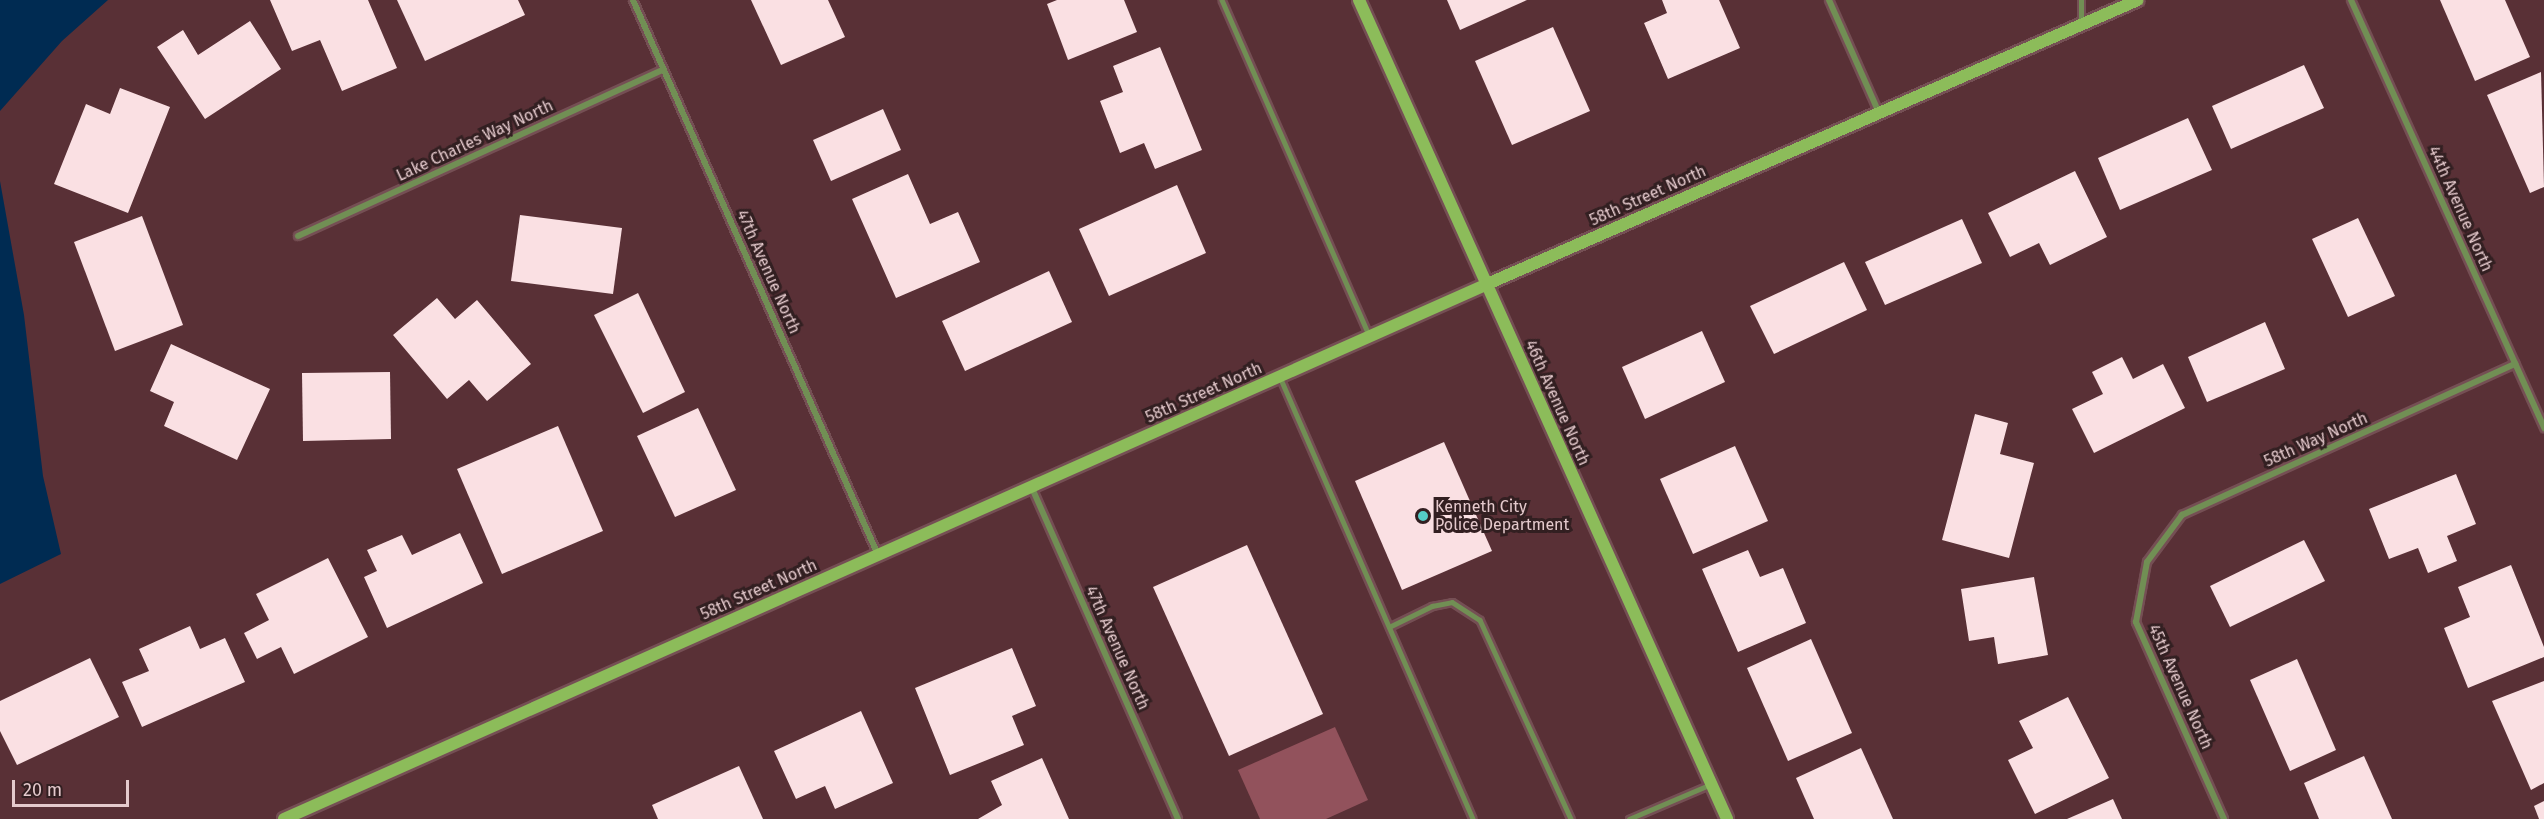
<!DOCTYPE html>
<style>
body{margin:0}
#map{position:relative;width:2544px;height:819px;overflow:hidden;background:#593036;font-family:"Fira Sans",sans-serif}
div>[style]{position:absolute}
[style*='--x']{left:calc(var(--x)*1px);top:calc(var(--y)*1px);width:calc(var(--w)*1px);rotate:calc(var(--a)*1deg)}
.green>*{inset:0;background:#92525c}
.water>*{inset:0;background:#002b52}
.building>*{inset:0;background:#fae0e3}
.roads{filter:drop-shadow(2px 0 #754f54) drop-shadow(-2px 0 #754f54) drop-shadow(0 2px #754f54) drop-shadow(0 -2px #754f54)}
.lane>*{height:4.5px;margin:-2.25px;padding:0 2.25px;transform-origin:2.25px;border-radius:2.25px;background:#718f54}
.street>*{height:6px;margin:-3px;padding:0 3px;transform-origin:3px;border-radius:3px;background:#718f54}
.secondary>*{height:12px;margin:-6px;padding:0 6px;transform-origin:6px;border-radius:6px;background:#8cbc5a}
.dots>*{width:16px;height:16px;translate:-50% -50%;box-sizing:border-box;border:3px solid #321f21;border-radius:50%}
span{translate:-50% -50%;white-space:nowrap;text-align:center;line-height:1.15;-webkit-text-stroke:6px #321f21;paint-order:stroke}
.street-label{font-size:16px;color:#e5cacd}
.poi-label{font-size:16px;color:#e5cacd}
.left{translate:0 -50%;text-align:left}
.scale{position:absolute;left:12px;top:780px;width:117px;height:27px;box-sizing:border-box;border:3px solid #e5cacd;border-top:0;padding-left:8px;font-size:18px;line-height:21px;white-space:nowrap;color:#e5cacd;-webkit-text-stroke:4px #321f21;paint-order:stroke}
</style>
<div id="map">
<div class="green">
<div style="clip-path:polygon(1335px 727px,1368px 800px,1326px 819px,1260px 819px,1238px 770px)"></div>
</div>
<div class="water">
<div style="clip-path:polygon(0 0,108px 0,62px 41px,0 111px)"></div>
<div style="clip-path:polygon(0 181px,24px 315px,43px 476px,61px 554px,0 584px)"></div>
</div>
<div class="building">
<div style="clip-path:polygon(270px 0,368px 0,397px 68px,342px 91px,320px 40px,292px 51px)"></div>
<div style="clip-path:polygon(397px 0,518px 0,525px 15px,425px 61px)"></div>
<div style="clip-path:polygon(751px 0,828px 0,845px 37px,781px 65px)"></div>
<div style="clip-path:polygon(1057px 0,1124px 0,1137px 32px,1068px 60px,1047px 4px)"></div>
<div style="clip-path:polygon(1447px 0,1527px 0,1460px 30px)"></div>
<div style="clip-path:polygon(1662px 0,1719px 0,1740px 48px,1668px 79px,1644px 23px,1667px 13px)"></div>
<div style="clip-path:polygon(2440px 0,2505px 0,2530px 57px,2475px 81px)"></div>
<div style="clip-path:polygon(250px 21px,281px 69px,205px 119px,157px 47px,183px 30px,198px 55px)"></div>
<div style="clip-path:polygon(1553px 27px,1590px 111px,1512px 145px,1475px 61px)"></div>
<div style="clip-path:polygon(1160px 47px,1202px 150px,1155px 169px,1144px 143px,1120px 153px,1100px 101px,1123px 92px,1113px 66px)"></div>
<div style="clip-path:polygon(2304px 65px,2324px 108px,2231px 149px,2212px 106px)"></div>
<div style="clip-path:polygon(2541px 72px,2544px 187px,2530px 193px,2487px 95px)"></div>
<div style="clip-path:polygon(120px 88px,170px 107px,128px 213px,54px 184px,86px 104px,110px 114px)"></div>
<div style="clip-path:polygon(883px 109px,901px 150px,831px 181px,813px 140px)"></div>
<div style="clip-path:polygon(2188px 118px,2212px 170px,2120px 210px,2098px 158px)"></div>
<div style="clip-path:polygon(2075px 171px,2107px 237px,2050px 265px,2039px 243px,2010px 257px,1988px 213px)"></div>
<div style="clip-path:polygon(908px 174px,930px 224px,958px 212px,980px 262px,896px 298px,852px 199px)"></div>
<div style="clip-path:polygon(1177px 185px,1206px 253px,1109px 296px,1079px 229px)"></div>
<div style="clip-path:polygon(520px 215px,622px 228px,613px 294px,511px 281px)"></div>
<div style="clip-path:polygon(142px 216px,183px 325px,115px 351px,74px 242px)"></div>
<div style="clip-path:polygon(2358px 218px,2395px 296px,2348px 317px,2312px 239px)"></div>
<div style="clip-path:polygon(1962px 219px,1982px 263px,1885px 305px,1865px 262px)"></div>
<div style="clip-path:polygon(1844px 262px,1867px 310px,1774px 354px,1750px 306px)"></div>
<div style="clip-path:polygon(1049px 271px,1072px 322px,965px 371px,942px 321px)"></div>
<div style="clip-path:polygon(638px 293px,685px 392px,643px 413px,594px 315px)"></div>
<div style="clip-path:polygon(437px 298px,455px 319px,477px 300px,531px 364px,487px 401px,469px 380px,447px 399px,393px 335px)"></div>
<div style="clip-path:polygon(2265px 322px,2285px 369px,2207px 402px,2188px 357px)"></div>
<div style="clip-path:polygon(1702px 331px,1725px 382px,1645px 419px,1622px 367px)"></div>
<div style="clip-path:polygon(171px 344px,270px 389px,237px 460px,164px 426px,174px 402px,150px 391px)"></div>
<div style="clip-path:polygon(2122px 357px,2133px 379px,2163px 364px,2185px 408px,2094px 453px,2072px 409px,2103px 394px,2092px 372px)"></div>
<div style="clip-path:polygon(390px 372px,391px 439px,303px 441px,302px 373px)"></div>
<div style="clip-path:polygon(698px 408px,736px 490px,675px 517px,637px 436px)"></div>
<div style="clip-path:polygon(1975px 414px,2008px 423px,2000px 454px,2034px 463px,2009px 558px,1942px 540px)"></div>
<div style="clip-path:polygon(558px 426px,603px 531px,502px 574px,457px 469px)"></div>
<div style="clip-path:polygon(1444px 442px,1492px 551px,1402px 590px,1355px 481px)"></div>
<div style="clip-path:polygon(1735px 446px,1768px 521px,1693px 554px,1660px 479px)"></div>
<div style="clip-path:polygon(2456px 474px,2476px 524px,2447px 536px,2457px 561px,2428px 573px,2418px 548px,2389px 559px,2369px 509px)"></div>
<div style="clip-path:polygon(460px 533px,483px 583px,387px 628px,364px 577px,377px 571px,367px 550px,402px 535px,412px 555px)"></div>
<div style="clip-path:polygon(2304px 540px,2325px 581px,2230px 627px,2210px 586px)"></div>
<div style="clip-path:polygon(1247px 545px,1323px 714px,1229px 756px,1153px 587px)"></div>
<div style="clip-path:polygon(1748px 550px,1760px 577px,1783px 568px,1806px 623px,1738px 652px,1702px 569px)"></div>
<div style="clip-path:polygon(328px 558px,368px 637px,294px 674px,281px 647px,257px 659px,244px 633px,269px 620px,256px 594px)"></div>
<div style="clip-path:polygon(2511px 565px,2544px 647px,2544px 657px,2468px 688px,2444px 628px,2470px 617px,2458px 587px)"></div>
<div style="clip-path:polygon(2034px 577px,2048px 655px,1998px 664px,1994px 637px,1969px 641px,1961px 589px)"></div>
<div style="clip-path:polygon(190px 626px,200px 649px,225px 638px,245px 682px,142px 727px,122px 682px,149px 671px,139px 649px)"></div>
<div style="clip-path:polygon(1811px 639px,1852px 733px,1788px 761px,1747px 668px)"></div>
<div style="clip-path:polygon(1012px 648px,1036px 706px,1012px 716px,1024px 745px,950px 775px,915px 688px)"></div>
<div style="clip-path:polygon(90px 658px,119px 717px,17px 765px,0 731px,0 701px)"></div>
<div style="clip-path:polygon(2297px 659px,2336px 750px,2290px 771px,2250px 680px)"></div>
<div style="clip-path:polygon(2544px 681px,2544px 783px,2531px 790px,2492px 701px)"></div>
<div style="clip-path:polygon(2068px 697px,2109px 778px,2035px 814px,2008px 760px,2033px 748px,2019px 721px)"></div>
<div style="clip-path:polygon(861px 711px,893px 783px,835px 809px,825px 786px,796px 799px,774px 751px)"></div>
<div style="clip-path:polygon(1861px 748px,1893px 819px,1814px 819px,1796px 778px)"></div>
<div style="clip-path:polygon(2364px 756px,2392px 819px,2319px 819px,2304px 783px)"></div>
<div style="clip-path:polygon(1042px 758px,1069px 819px,978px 819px,1002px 805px,991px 781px)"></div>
<div style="clip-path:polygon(739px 766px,763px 819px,658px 819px,652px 805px)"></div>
<div style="clip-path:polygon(2113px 799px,2122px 819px,2067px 819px)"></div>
<div style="clip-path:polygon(2544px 801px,2544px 819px,2539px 819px,2534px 806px)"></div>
</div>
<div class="roads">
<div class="lane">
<div style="--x:1222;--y:0;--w:366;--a:66.3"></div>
<div style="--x:2081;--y:24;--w:24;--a:-90"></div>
<div style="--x:1280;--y:377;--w:482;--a:66.4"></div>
<div style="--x:1389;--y:627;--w:48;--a:-26"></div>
<div style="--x:1432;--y:606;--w:20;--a:-11"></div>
<div style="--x:1452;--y:602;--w:33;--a:33"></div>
<div style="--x:1480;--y:620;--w:219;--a:65.4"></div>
<div style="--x:1629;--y:819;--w:87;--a:-23"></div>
</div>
<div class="street">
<div style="--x:633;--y:0;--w:607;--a:66.18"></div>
<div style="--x:1829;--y:0;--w:124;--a:66.1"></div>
<div style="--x:2351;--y:0;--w:470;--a:65.7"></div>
<div style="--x:298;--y:236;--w:401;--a:-24.5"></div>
<div style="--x:1032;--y:488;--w:362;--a:66.2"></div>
<div style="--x:2224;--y:819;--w:216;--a:-114.1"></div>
<div style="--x:2136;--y:622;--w:61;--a:-79.6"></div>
<div style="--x:2147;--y:562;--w:59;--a:-53.3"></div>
<div style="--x:2182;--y:515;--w:366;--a:-24.4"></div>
</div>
<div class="secondary">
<div style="--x:1359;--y:0;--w:898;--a:65.8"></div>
<div style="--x:284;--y:819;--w:1314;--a:-23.97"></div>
<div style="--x:1485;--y:285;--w:712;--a:-23.58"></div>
</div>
</div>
<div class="dots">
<div style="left:1423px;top:516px;background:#54cdc7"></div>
</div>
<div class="street-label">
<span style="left:475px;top:141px;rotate:-25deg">Lake Charles Way North</span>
<span style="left:1648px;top:196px;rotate:-24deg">58th Street North</span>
<span style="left:2460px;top:209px;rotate:66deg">44th Avenue North</span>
<span style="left:768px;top:272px;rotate:66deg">47th Avenue North</span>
<span style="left:1204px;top:393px;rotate:-24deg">58th Street North</span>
<span style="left:1557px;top:403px;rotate:66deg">46th Avenue North</span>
<span style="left:2316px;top:440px;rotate:-24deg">58th Way North</span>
<span style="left:759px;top:590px;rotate:-24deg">58th Street North</span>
<span style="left:1117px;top:648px;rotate:66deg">47th Avenue North</span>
<span style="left:2180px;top:687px;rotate:66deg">45th Avenue North</span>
</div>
<div class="poi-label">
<span class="left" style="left:1435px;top:516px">Kenneth City<br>Police Department</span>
</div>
<div class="scale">20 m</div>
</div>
